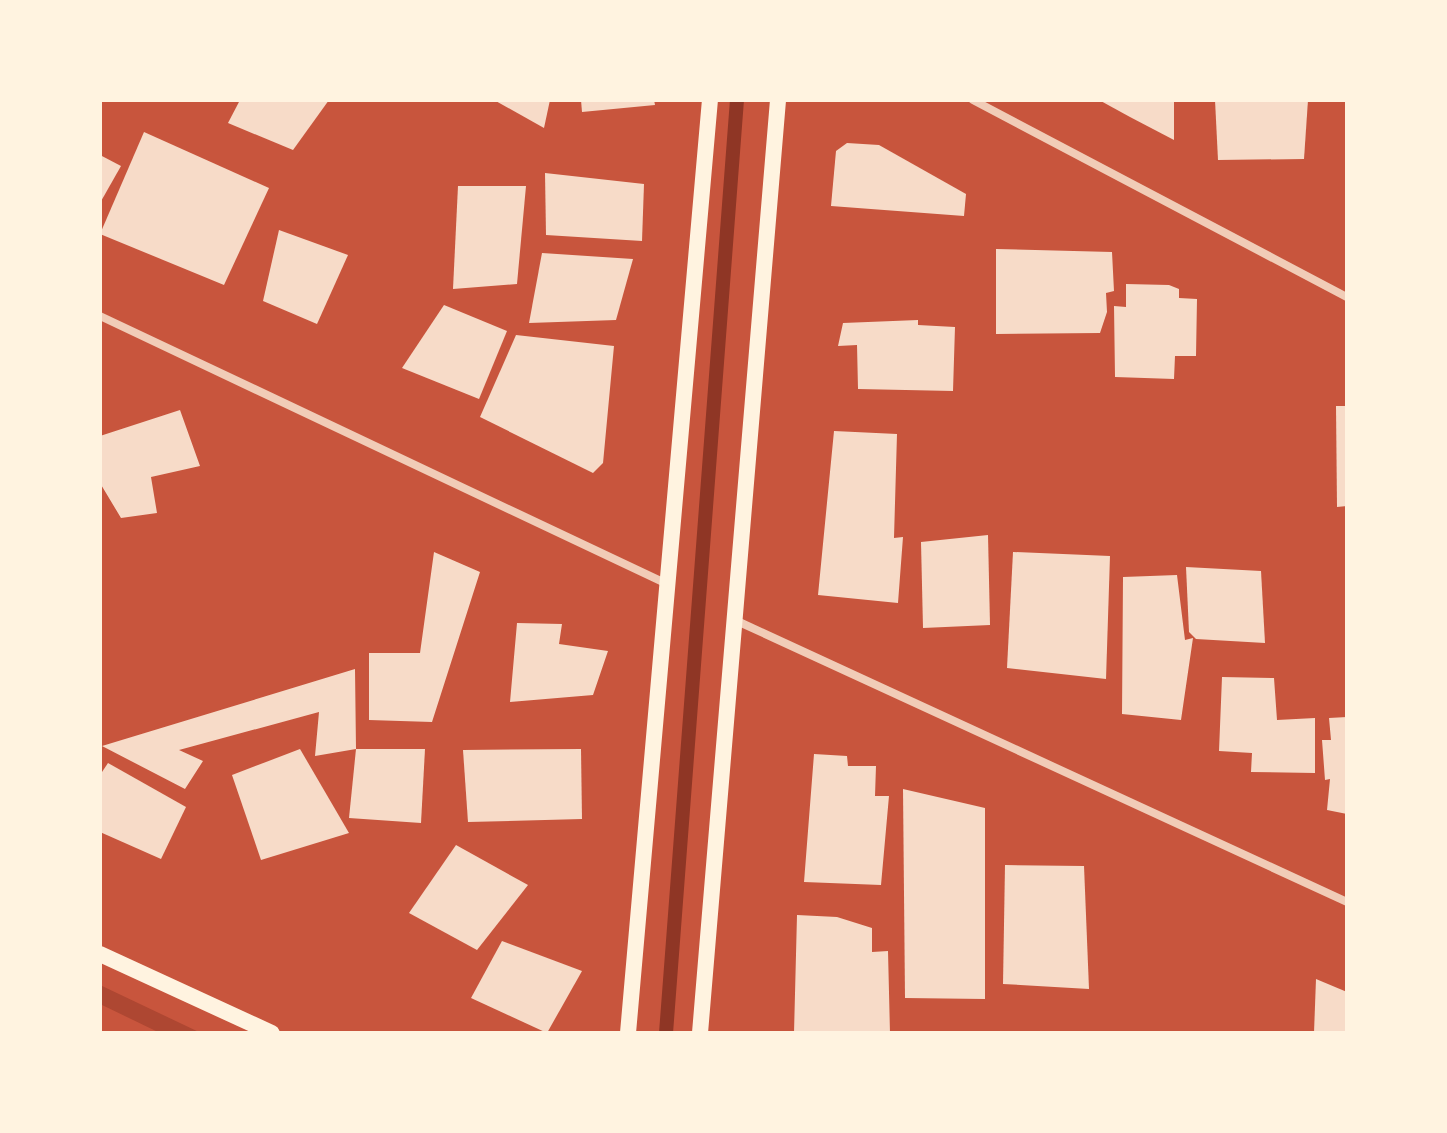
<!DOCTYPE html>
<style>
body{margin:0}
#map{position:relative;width:1447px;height:1133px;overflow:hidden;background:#c8553d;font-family:"Roboto Condensed",sans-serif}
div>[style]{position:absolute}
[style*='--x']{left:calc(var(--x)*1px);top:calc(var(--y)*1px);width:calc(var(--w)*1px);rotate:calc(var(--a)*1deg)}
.green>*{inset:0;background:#ae4732}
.stream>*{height:14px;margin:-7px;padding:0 7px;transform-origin:7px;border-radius:7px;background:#8f3625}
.building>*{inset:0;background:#f7dbc8}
.minor>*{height:8px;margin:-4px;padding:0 4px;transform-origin:4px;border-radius:4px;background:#f1ccb7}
.secondary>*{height:16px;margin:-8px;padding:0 8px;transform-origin:8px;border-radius:8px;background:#fff3e0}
span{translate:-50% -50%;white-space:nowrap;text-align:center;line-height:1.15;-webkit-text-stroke:6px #fff3e0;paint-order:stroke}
.frame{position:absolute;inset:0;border:102px solid #fff3e0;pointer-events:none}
</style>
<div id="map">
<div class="green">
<div style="clip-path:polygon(100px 986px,100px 985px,201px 1033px,160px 1033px,100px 1004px)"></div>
</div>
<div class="stream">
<div style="--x:666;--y:1033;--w:936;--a:-85.65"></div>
</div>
<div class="building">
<div style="clip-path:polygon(240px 100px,329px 100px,293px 150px,228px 123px)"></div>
<div style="clip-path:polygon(494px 100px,550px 100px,544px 128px)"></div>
<div style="clip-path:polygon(581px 100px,654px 100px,655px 105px,582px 112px)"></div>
<div style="clip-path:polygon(1099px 100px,1174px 100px,1174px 140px,1130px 117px)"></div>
<div style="clip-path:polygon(1215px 100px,1308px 100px,1304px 159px,1218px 160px)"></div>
<div style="clip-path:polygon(144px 132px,269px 188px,224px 285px,100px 234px)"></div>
<div style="clip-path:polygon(847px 143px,879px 145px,966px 194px,964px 216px,831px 206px,836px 151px)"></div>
<div style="clip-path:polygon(100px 155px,121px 166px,100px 203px)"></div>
<div style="clip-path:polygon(545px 173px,644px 184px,642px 241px,546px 235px)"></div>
<div style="clip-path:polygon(458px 186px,526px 186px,517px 284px,453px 289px)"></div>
<div style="clip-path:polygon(279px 230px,348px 255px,317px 324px,263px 301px)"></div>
<div style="clip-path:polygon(996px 249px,1112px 252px,1114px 291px,1106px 293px,1107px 312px,1100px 333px,996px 334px)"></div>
<div style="clip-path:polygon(542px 253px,633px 259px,616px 320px,529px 323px)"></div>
<div style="clip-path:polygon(1126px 284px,1169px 285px,1179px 289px,1179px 298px,1197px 299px,1196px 356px,1175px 356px,1174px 379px,1115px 377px,1114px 306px,1126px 307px)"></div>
<div style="clip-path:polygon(444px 305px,507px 331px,479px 399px,402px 368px)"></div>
<div style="clip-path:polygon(918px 320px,918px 325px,955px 327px,953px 391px,858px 389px,857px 345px,838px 346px,843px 323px)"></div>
<div style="clip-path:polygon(516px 335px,614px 346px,603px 463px,593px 473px,480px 417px)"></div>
<div style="clip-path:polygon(1336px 406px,1347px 406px,1347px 506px,1337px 507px)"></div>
<div style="clip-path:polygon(180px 410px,200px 466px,151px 477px,157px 513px,121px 518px,100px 483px,100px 436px)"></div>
<div style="clip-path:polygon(834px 431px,897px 434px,894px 538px,903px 537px,898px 603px,818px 595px)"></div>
<div style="clip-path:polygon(988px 535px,990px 625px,923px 628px,921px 542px)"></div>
<div style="clip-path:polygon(434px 552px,480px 572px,432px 722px,369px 720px,369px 653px,420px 653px)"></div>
<div style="clip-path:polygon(1013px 552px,1110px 556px,1106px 679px,1007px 668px)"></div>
<div style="clip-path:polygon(1186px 567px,1261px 571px,1265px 643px,1196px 639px,1189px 632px)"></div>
<div style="clip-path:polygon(1177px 575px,1185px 640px,1193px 638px,1181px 720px,1122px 714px,1123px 577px)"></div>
<div style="clip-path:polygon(517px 623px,562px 624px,559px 644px,608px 651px,593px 695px,510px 702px)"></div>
<div style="clip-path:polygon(355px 669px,356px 749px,315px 756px,319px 712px,179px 750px,203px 761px,185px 789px,102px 746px)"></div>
<div style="clip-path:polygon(1222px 677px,1274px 678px,1277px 720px,1315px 718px,1315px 773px,1251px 772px,1252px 753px,1219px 751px)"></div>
<div style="clip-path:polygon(1347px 717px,1347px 814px,1327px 810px,1330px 779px,1325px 780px,1322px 740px,1331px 740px,1329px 718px)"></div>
<div style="clip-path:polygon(300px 749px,349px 833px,261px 860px,232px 775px)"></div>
<div style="clip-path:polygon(356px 749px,425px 749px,421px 823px,349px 818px)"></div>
<div style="clip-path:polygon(581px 749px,582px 819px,468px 822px,463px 750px)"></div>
<div style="clip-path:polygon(814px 754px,847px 756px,848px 766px,876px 766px,875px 796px,889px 796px,881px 885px,804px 882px)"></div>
<div style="clip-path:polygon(108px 763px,186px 807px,161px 859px,100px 832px,100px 775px)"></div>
<div style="clip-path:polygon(903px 789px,985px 808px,985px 999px,905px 998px)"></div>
<div style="clip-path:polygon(456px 845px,528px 885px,477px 950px,409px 913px)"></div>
<div style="clip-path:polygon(1005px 865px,1084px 866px,1089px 989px,1003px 984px)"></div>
<div style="clip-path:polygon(797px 915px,837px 917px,872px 928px,872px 952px,888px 951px,890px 1033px,794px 1033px)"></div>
<div style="clip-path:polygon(502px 941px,582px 971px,547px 1033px,471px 998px)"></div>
<div style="clip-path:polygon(1316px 979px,1347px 992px,1347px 1033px,1314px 1033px)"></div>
</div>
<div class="minor">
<div style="--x:973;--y:100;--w:423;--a:27.8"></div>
<div style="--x:100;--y:316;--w:627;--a:25.3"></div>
<div style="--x:737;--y:621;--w:672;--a:24.73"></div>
</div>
<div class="secondary">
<div style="--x:100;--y:954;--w:189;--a:24.7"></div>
<div style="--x:628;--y:1033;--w:937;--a:-84.98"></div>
<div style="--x:700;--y:1033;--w:936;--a:-85.22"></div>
</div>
<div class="frame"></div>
</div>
